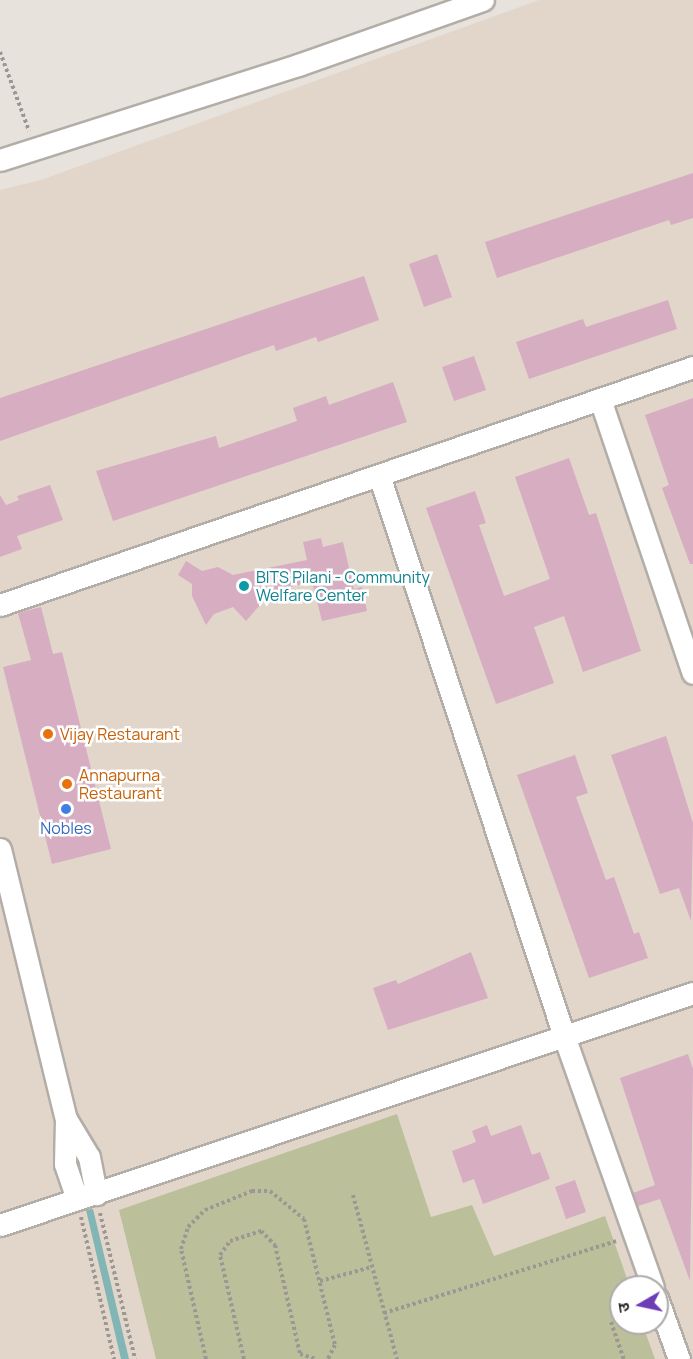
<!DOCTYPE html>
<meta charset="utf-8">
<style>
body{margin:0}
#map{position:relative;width:693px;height:1359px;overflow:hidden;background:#e8e2dd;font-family:Manrope,"Noto Sans Devanagari",sans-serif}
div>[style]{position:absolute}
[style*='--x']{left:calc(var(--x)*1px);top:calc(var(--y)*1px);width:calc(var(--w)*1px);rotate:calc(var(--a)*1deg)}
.built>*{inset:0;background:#e2d6cb}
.green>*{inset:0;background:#bbbf9a}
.water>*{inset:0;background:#82b5b5}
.building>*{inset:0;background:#d6adc1}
.path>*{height:4px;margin-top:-2px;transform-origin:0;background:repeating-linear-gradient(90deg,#9c9793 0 3px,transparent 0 6px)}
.roads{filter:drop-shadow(2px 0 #b3ada7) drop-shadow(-2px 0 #b3ada7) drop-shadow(0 2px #b3ada7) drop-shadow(0 -2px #b3ada7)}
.minor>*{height:21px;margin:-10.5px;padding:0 10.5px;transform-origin:10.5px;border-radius:10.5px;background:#fff}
.dots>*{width:16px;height:16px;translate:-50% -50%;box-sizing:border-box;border:3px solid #fff;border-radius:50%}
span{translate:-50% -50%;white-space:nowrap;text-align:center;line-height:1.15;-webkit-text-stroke:5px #fff;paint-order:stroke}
.culture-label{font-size:16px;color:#0d838f}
.left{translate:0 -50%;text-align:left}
.food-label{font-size:16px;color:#c56008}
.shop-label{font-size:16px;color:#366cbe}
.north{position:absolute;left:609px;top:1275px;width:60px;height:60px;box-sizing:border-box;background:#fff;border:2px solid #acabaa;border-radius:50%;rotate:261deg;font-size:16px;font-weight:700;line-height:24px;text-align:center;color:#302d2b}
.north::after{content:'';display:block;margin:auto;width:21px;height:27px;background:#6c3db5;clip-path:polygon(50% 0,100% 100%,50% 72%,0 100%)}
</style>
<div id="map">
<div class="built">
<div style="clip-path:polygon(evenodd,539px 0,693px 0,693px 1359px,0 1359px,0 190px,41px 180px,539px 0,621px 1287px,657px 1287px,657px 1323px,621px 1323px,621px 1287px)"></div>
</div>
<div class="green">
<div style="clip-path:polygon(397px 1114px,431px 1217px,472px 1205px,494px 1256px,605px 1216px,630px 1287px,621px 1287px,621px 1323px,642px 1323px,655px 1359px,156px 1359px,119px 1210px)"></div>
</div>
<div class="water">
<div style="clip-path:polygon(93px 1209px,129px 1359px,121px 1359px,86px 1210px)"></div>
</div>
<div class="building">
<div style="clip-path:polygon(693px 173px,693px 218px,671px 225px,669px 220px,497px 278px,485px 242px)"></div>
<div style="clip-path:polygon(437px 254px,452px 297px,424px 307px,409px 264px)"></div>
<div style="clip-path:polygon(364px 276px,379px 320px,318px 342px,316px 337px,276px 351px,274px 345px,0 441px,0 398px)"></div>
<div style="clip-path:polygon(668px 300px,677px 329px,529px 379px,516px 342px,583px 319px,586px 327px)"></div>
<div style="clip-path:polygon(474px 356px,486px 390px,454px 401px,442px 367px)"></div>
<div style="clip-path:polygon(393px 382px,407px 422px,113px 521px,96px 471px,216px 436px,219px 448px,297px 421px,293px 408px,326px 396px,329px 405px)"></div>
<div style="clip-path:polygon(693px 398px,693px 564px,690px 564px,662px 488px,669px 485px,645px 415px)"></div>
<div style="clip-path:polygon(569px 458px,589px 515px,596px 513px,641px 651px,583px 672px,564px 616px,534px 627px,554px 683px,496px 704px,426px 508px,475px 491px,486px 523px,479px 525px,504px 596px,550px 579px,515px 477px)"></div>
<div style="clip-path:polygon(50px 485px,63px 520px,17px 536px,22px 549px,0 557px,0 495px,6px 505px,19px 500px,17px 496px)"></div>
<div style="clip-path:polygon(321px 538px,323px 547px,343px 542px,354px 589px,362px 587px,367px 611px,322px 621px,312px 582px,261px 593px,259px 606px,246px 621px,233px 607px,214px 614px,206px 625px,192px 596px,192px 584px,178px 575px,186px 561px,202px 571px,218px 567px,233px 575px,307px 560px,303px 542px)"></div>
<div style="clip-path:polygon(41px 607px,53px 654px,62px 652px,111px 849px,52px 864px,3px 667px,31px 660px,18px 613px)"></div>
<div style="clip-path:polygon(666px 736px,693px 823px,691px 921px,679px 888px,660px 894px,611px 755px)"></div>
<div style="clip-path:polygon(575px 755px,588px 793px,576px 797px,606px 880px,614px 877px,634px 934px,639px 932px,648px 958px,589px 978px,517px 775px)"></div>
<div style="clip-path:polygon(471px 952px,488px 998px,388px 1030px,373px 988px,396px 980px,398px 984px)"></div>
<div style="clip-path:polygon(688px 1054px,693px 1069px,690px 1281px,660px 1199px,638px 1206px,633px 1193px,655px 1185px,620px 1078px)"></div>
<div style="clip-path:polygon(487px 1125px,491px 1136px,521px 1125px,532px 1155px,540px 1152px,550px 1179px,483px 1204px,474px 1179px,463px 1183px,452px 1151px,476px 1142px,472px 1131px)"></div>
<div style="clip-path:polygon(575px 1180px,586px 1212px,566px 1219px,555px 1187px)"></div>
</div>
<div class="path">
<div style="--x:0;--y:52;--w:84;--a:69.8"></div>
<div style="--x:353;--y:1195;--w:170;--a:75"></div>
<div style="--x:100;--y:1213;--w:150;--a:76.5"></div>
<div style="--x:81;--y:1217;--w:146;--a:76.9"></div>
<div style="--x:320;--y:1281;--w:54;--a:-15.1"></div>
<div style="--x:384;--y:1313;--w:243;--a:-17.2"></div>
<div style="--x:611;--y:1322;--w:39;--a:71"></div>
<div style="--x:206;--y:1359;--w:113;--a:-102.8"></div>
<div style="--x:181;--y:1249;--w:23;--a:-72"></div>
<div style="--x:188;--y:1227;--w:24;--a:-45"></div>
<div style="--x:205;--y:1210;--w:51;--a:-22"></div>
<div style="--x:252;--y:1191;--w:18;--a:0"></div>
<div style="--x:270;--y:1191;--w:44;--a:39.5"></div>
<div style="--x:304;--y:1219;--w:130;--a:76.2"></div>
<div style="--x:335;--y:1345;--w:16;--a:117"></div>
<div style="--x:244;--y:1359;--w:107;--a:-103"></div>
<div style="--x:220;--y:1255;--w:17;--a:-54"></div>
<div style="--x:230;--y:1241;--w:33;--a:-18"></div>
<div style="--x:261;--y:1231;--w:20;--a:45"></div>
<div style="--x:275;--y:1245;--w:112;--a:77.1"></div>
<div style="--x:300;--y:1354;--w:16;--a:18"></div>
</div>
<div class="roads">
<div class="minor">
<div style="--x:0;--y:160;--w:313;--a:-17.7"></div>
<div style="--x:298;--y:65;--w:196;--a:-19.4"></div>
<div style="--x:600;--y:399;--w:289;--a:71.3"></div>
<div style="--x:379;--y:475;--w:591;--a:71.75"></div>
<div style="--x:564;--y:1036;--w:266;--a:70.5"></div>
<div style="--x:0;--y:605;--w:733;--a:-18.95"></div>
<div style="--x:0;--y:849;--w:278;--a:76.3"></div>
<div style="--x:66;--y:1119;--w:45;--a:91.3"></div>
<div style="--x:65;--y:1164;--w:37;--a:71"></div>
<div style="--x:66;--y:1119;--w:44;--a:58.8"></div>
<div style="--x:89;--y:1157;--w:38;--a:79"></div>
<div style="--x:0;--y:1225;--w:731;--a:-18.51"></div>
<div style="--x:657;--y:1298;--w:65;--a:70.2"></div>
</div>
</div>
<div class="dots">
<div style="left:244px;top:586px;background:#0f9aa8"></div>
<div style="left:48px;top:734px;background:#e8710a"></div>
<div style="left:67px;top:784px;background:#e8710a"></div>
<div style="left:66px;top:809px;background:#3f7fe0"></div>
</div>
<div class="culture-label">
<span class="left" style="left:256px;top:586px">BITS Pilani - Community<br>Welfare Center</span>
</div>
<div class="food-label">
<span class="left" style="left:60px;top:734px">Vijay Restaurant</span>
<span class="left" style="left:79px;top:784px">Annapurna<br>Restaurant</span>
</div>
<div class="shop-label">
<span style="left:66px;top:828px">Nobles</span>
</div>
<div class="north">उ</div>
</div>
